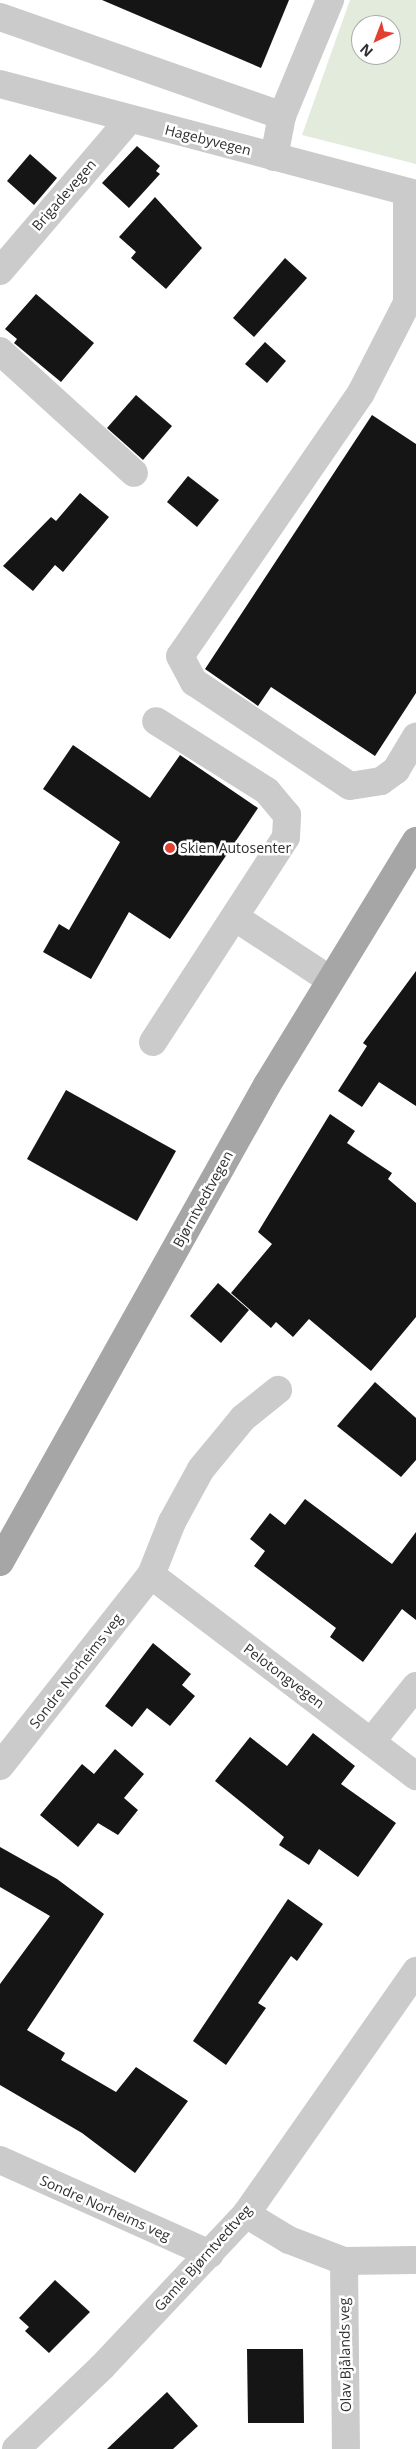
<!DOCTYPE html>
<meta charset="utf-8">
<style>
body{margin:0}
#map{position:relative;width:416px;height:2449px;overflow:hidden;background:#fff;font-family:"Open Sans",sans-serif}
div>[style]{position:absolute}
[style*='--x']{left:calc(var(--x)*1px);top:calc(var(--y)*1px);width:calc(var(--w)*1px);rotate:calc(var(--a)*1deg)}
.green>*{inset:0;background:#e2ebdc}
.building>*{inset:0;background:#151515}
.minor>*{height:28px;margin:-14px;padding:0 14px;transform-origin:14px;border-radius:14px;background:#cbcbcb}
.major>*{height:28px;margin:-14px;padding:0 14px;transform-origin:14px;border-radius:14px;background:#a6a6a6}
.dots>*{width:14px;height:14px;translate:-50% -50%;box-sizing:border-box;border:2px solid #fff;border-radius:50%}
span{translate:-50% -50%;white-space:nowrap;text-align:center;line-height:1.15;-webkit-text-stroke:5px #fff;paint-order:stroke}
.street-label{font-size:14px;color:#2e2e2e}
.poi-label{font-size:14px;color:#2e2e2e}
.left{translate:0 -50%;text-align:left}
.north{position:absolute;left:351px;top:15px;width:50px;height:50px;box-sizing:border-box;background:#fff;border:1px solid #ababab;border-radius:50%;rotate:223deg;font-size:14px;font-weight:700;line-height:20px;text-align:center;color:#2e2e2e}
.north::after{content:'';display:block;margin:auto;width:18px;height:22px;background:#e24033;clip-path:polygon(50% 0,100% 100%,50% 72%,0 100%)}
</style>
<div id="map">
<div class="green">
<div style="clip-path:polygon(evenodd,350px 0,416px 0,416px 164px,302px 135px,350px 0,361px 25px,391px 25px,391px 55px,361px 55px,361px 25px)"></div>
</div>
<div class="building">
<div style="clip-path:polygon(102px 0,289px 0,261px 68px)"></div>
<div style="clip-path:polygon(137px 146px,160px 166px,156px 171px,160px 174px,129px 208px,102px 183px)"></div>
<div style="clip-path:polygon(30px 154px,57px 178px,34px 205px,7px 181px)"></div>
<div style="clip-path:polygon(155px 197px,202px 248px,166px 289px,131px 258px,136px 252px,119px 237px)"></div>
<div style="clip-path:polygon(285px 258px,307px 278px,254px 337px,233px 318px)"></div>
<div style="clip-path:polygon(36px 294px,94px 343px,61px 382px,14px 343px,17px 339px,5px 329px)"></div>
<div style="clip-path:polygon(265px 342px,286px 361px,267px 383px,245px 364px)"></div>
<div style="clip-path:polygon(136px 395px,172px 426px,143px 460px,107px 428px)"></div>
<div style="clip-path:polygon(372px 415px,416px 444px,416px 693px,375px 756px,271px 687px,258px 706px,205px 669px)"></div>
<div style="clip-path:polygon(188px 476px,219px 500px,197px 527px,167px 502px)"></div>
<div style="clip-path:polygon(80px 493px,109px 517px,63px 572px,55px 565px,33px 591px,3px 566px,51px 517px,56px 521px)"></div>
<div style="clip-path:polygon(73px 745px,150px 798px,180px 755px,258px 808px,170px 939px,129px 912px,91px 979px,43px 952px,59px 924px,69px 930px,120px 842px,43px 789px)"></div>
<div style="clip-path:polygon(416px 971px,416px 1106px,379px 1082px,362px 1107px,338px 1091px,367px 1046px,363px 1043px)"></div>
<div style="clip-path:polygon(66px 1090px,176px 1151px,137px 1221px,27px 1159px)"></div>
<div style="clip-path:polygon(330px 1114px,355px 1131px,347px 1143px,392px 1173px,388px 1179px,416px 1203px,416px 1317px,371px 1371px,309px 1319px,293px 1337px,276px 1322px,271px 1328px,231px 1293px,272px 1244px,258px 1232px)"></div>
<div style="clip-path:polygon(218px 1283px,249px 1310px,221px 1343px,190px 1316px)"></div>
<div style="clip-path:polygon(375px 1382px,416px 1418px,416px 1460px,401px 1477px,337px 1426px)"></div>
<div style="clip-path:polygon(305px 1499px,392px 1564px,416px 1532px,416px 1620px,402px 1609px,363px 1662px,330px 1637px,336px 1628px,254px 1566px,265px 1551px,250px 1539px,270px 1513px,285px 1525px)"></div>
<div style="clip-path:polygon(153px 1643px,191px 1674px,182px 1685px,195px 1696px,170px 1726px,147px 1708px,132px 1727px,105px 1706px)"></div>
<div style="clip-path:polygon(313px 1733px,355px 1766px,341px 1784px,396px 1823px,358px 1877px,319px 1849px,309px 1865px,279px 1845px,284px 1837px,215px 1781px,250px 1737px,287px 1766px)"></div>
<div style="clip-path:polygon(115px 1749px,144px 1774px,124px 1798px,138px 1810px,118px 1835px,98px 1823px,78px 1847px,40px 1815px,82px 1764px,94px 1774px)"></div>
<div style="clip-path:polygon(0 1847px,57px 1879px,104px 1914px,27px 2030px,65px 2053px,61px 2060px,116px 2092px,136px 2067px,188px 2101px,135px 2173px,82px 2133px,0 2085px,0 1984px,50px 1916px,0 1887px)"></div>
<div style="clip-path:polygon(288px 1899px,323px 1924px,297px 1961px,291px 1956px,258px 2003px,266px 2008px,226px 2065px,193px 2041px)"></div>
<div style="clip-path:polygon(55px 2280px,90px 2312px,49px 2353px,25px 2331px,29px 2327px,19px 2318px)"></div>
<div style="clip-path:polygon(247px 2349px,303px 2349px,304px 2423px,248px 2423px)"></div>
<div style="clip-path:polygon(167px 2392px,198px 2426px,173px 2449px,107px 2449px)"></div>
</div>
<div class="minor">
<div style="--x:0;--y:17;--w:299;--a:19.3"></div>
<div style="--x:0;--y:84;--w:430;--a:14.8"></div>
<div style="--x:274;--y:157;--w:42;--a:-79"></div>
<div style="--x:282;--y:116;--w:126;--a:-67.5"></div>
<div style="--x:407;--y:192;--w:111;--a:90"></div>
<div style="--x:407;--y:303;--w:101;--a:117.1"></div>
<div style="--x:361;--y:393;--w:319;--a:124.5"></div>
<div style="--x:180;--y:656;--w:30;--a:62"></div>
<div style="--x:194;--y:682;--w:187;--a:33.7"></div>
<div style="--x:350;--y:786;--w:31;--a:-9"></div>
<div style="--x:381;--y:781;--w:19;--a:-36"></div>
<div style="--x:396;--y:770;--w:39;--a:-59"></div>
<div style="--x:0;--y:271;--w:199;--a:-49.5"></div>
<div style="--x:0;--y:351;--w:181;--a:42.3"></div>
<div style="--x:236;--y:918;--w:111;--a:33.3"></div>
<div style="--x:153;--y:1042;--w:244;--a:-57"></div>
<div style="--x:286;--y:837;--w:22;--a:-87"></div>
<div style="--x:287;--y:815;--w:31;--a:-130"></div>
<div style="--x:267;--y:791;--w:131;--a:-147.8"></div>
<div style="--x:151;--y:1575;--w:333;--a:37.2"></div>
<div style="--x:371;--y:1742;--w:72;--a:-51.2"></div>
<div style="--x:0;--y:1766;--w:243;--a:-51.7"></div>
<div style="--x:151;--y:1575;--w:57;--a:-68.4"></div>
<div style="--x:172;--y:1522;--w:60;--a:-61.3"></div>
<div style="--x:201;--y:1469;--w:66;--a:-50.5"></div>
<div style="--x:243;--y:1418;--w:45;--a:-38.7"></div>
<div style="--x:0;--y:2160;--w:230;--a:24.1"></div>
<div style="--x:246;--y:2214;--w:50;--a:31.2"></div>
<div style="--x:289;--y:2240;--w:59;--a:20.9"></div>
<div style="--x:344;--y:2261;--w:72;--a:-0.8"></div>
<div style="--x:344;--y:2261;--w:188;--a:89.4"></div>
<div style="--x:16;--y:2449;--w:119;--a:-43.6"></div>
<div style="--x:102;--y:2367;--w:210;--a:-46.7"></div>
<div style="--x:246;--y:2214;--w:297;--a:-55"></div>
</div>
<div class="major">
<div style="--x:0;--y:1562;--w:547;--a:-60.76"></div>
<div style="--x:267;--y:1085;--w:286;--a:-58.6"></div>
</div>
<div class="dots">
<div style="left:170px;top:848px;background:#e24033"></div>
</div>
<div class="street-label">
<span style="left:208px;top:140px;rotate:14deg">Hagebyvegen</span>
<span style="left:64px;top:195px;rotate:-49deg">Brigadevegen</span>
<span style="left:203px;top:1199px;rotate:-61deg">Bjørntvedtvegen</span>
<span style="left:76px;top:1671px;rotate:-52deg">Sondre Norheims veg</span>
<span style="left:284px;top:1676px;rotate:37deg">Pelotongvegen</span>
<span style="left:105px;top:2208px;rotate:24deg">Sondre Norheims veg</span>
<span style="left:203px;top:2258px;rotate:-48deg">Gamle Bjørntvedtveg</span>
<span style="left:345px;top:2355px;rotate:-91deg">Olav Bjålands veg</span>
</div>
<div class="poi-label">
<span class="left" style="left:180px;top:848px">Skien Autosenter</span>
</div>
<div class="north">N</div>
</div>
